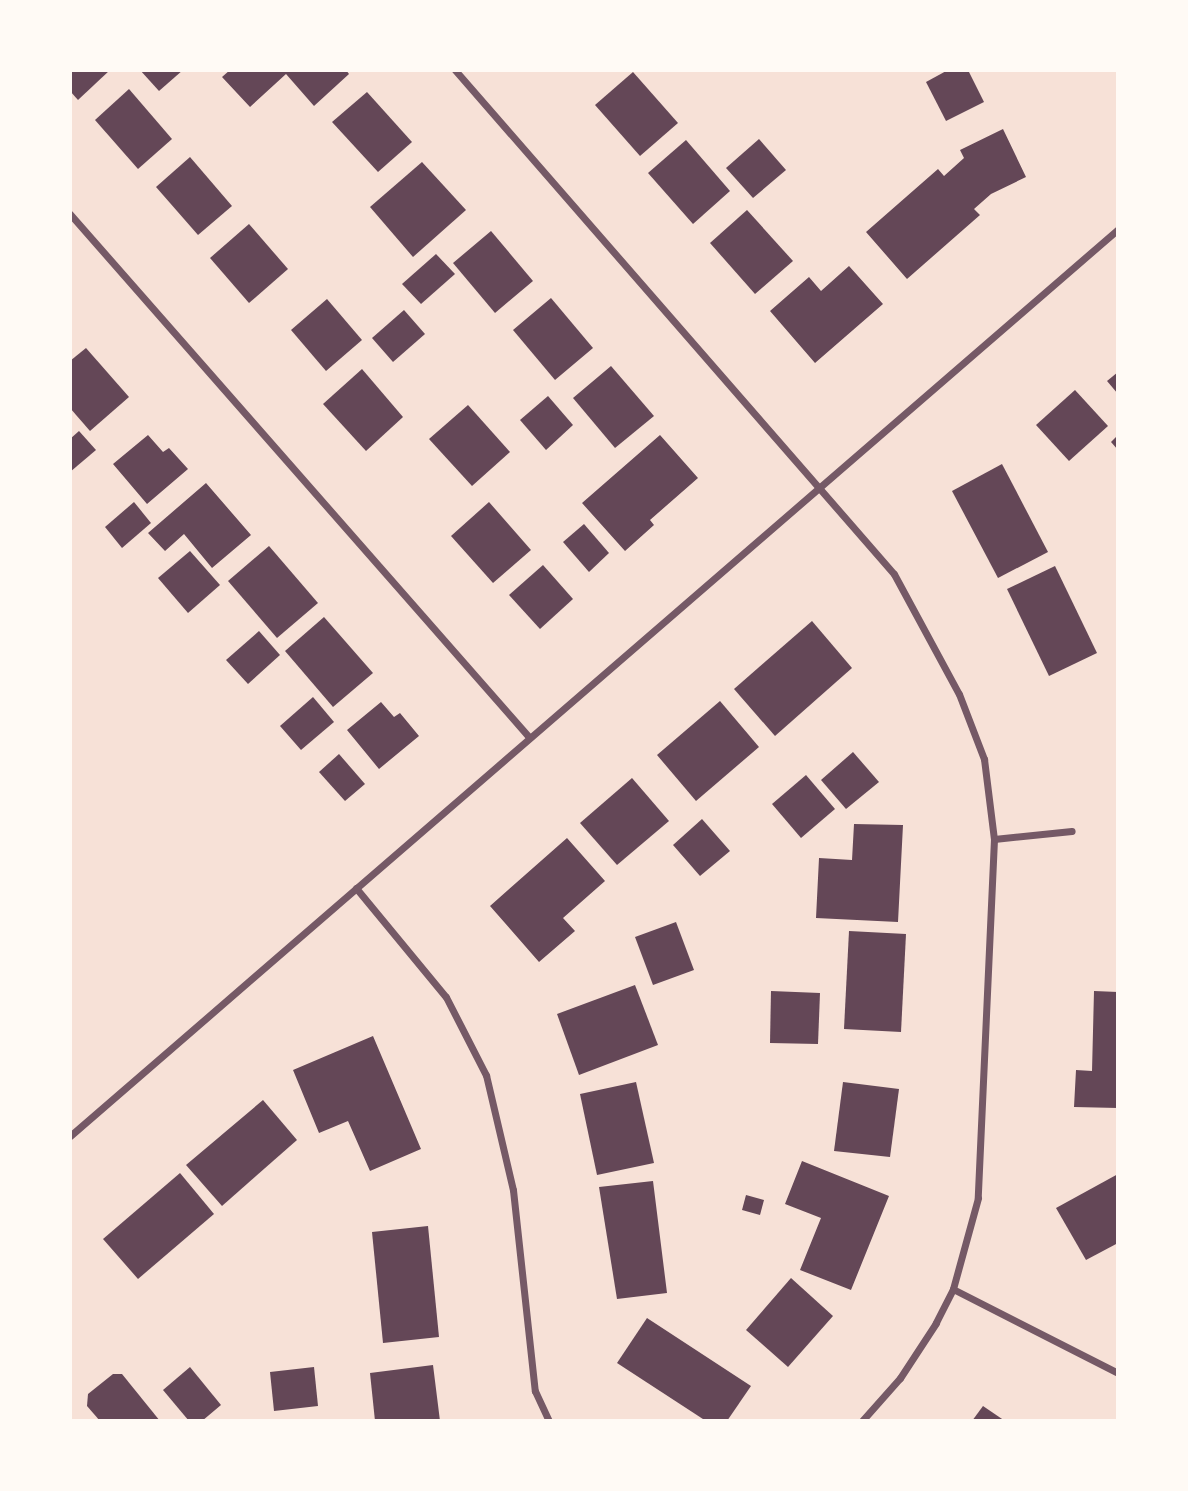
<!DOCTYPE html>
<style>
body{margin:0}
#map{position:relative;width:1188px;height:1491px;overflow:hidden;background:#f7e1d7;font-family:"Open Sans",sans-serif}
div>[style]{position:absolute}
[style*='--x']{left:calc(var(--x)*1px);top:calc(var(--y)*1px);width:calc(var(--w)*1px);rotate:calc(var(--a)*1deg)}
.building>*{inset:0;background:#644757}
.minor>*{height:7px;margin:-3.5px;padding:0 3.5px;transform-origin:3.5px;border-radius:3.5px;background:#755966}
span{translate:-50% -50%;white-space:nowrap;text-align:center;line-height:1.15;-webkit-text-stroke:5px #fffaf5;paint-order:stroke}
.frame{position:absolute;inset:0;border:72px solid #fffaf5;pointer-events:none}
</style>
<div id="map">
<div class="building">
<div style="clip-path:polygon(70px 70px,110px 70px,78px 100px,70px 91px)"></div>
<div style="clip-path:polygon(140px 70px,183px 70px,159px 91px)"></div>
<div style="clip-path:polygon(230px 70px,346px 70px,349px 74px,314px 106px,286px 74px,250px 107px,222px 77px)"></div>
<div style="clip-path:polygon(948px 70px,968px 70px,984px 102px,946px 121px,926px 82px)"></div>
<div style="clip-path:polygon(633px 72px,678px 123px,640px 156px,595px 105px)"></div>
<div style="clip-path:polygon(129px 89px,172px 139px,138px 169px,95px 120px)"></div>
<div style="clip-path:polygon(367px 92px,412px 142px,378px 172px,332px 122px)"></div>
<div style="clip-path:polygon(1003px 129px,1026px 177px,991px 194px,974px 209px,980px 215px,907px 279px,866px 232px,938px 169px,944px 176px,964px 158px,960px 150px)"></div>
<div style="clip-path:polygon(759px 139px,786px 170px,753px 198px,726px 168px)"></div>
<div style="clip-path:polygon(686px 140px,730px 191px,693px 224px,648px 173px)"></div>
<div style="clip-path:polygon(190px 157px,232px 206px,198px 235px,156px 187px)"></div>
<div style="clip-path:polygon(422px 162px,466px 210px,413px 257px,370px 207px)"></div>
<div style="clip-path:polygon(747px 210px,793px 261px,755px 294px,710px 243px)"></div>
<div style="clip-path:polygon(249px 224px,288px 269px,249px 303px,210px 258px)"></div>
<div style="clip-path:polygon(491px 231px,533px 281px,495px 313px,453px 263px)"></div>
<div style="clip-path:polygon(436px 254px,455px 274px,421px 304px,402px 284px)"></div>
<div style="clip-path:polygon(849px 266px,883px 304px,815px 363px,770px 311px,809px 277px,821px 291px)"></div>
<div style="clip-path:polygon(551px 298px,593px 348px,555px 380px,513px 330px)"></div>
<div style="clip-path:polygon(327px 299px,362px 340px,326px 371px,291px 330px)"></div>
<div style="clip-path:polygon(404px 310px,425px 334px,393px 362px,372px 338px)"></div>
<div style="clip-path:polygon(86px 348px,129px 397px,90px 431px,70px 408px,70px 361px)"></div>
<div style="clip-path:polygon(611px 366px,654px 416px,615px 448px,573px 398px)"></div>
<div style="clip-path:polygon(362px 369px,403px 417px,366px 451px,323px 404px)"></div>
<div style="clip-path:polygon(1118px 372px,1118px 394px,1107px 381px)"></div>
<div style="clip-path:polygon(1075px 390px,1108px 426px,1069px 461px,1036px 425px)"></div>
<div style="clip-path:polygon(548px 396px,573px 425px,546px 450px,520px 420px)"></div>
<div style="clip-path:polygon(468px 405px,510px 452px,472px 486px,429px 439px)"></div>
<div style="clip-path:polygon(79px 431px,96px 450px,70px 472px,70px 439px)"></div>
<div style="clip-path:polygon(148px 435px,163px 452px,169px 448px,188px 469px,147px 504px,113px 464px)"></div>
<div style="clip-path:polygon(660px 435px,698px 478px,650px 520px,654px 525px,625px 551px,582px 503px)"></div>
<div style="clip-path:polygon(1118px 435px,1118px 450px,1111px 442px)"></div>
<div style="clip-path:polygon(1002px 464px,1048px 552px,998px 578px,952px 491px)"></div>
<div style="clip-path:polygon(206px 483px,251px 535px,212px 568px,184px 534px,165px 551px,148px 533px)"></div>
<div style="clip-path:polygon(134px 502px,151px 523px,122px 548px,105px 527px)"></div>
<div style="clip-path:polygon(489px 502px,531px 550px,493px 583px,451px 536px)"></div>
<div style="clip-path:polygon(584px 524px,609px 553px,589px 572px,563px 542px)"></div>
<div style="clip-path:polygon(269px 546px,318px 603px,277px 638px,228px 581px)"></div>
<div style="clip-path:polygon(190px 551px,220px 585px,188px 613px,158px 578px)"></div>
<div style="clip-path:polygon(543px 565px,573px 599px,540px 629px,509px 595px)"></div>
<div style="clip-path:polygon(1055px 566px,1097px 653px,1049px 676px,1007px 589px)"></div>
<div style="clip-path:polygon(324px 617px,373px 673px,333px 707px,285px 651px)"></div>
<div style="clip-path:polygon(812px 621px,852px 668px,775px 736px,734px 689px)"></div>
<div style="clip-path:polygon(259px 631px,280px 655px,248px 684px,226px 660px)"></div>
<div style="clip-path:polygon(313px 697px,334px 722px,301px 750px,280px 726px)"></div>
<div style="clip-path:polygon(720px 701px,759px 747px,696px 801px,657px 755px)"></div>
<div style="clip-path:polygon(381px 702px,394px 717px,400px 713px,419px 736px,379px 769px,347px 730px)"></div>
<div style="clip-path:polygon(853px 752px,879px 782px,846px 809px,821px 780px)"></div>
<div style="clip-path:polygon(339px 754px,365px 784px,345px 801px,319px 772px)"></div>
<div style="clip-path:polygon(806px 775px,835px 809px,801px 838px,772px 804px)"></div>
<div style="clip-path:polygon(632px 778px,669px 821px,617px 865px,580px 823px)"></div>
<div style="clip-path:polygon(702px 819px,730px 851px,700px 876px,673px 845px)"></div>
<div style="clip-path:polygon(854px 824px,903px 825px,898px 922px,816px 918px,819px 858px,852px 860px)"></div>
<div style="clip-path:polygon(567px 838px,605px 881px,563px 918px,575px 931px,539px 962px,490px 906px)"></div>
<div style="clip-path:polygon(676px 922px,694px 970px,653px 985px,635px 937px)"></div>
<div style="clip-path:polygon(849px 931px,906px 934px,901px 1032px,844px 1029px)"></div>
<div style="clip-path:polygon(635px 985px,658px 1045px,579px 1075px,557px 1014px)"></div>
<div style="clip-path:polygon(771px 991px,820px 993px,818px 1044px,770px 1043px)"></div>
<div style="clip-path:polygon(1094px 991px,1118px 992px,1118px 1108px,1074px 1107px,1076px 1070px,1092px 1071px)"></div>
<div style="clip-path:polygon(373px 1036px,421px 1149px,370px 1171px,348px 1121px,319px 1133px,293px 1070px)"></div>
<div style="clip-path:polygon(636px 1082px,654px 1163px,597px 1175px,580px 1094px)"></div>
<div style="clip-path:polygon(843px 1082px,899px 1089px,890px 1157px,834px 1151px)"></div>
<div style="clip-path:polygon(263px 1100px,297px 1140px,222px 1206px,186px 1165px)"></div>
<div style="clip-path:polygon(802px 1161px,889px 1196px,851px 1290px,800px 1270px,821px 1218px,785px 1204px)"></div>
<div style="clip-path:polygon(180px 1173px,214px 1214px,138px 1279px,103px 1239px)"></div>
<div style="clip-path:polygon(1118px 1174px,1118px 1243px,1086px 1260px,1056px 1208px)"></div>
<div style="clip-path:polygon(653px 1181px,667px 1293px,617px 1299px,599px 1187px)"></div>
<div style="clip-path:polygon(746px 1195px,764px 1200px,760px 1215px,742px 1210px)"></div>
<div style="clip-path:polygon(428px 1226px,439px 1337px,383px 1343px,372px 1232px)"></div>
<div style="clip-path:polygon(791px 1278px,833px 1316px,788px 1367px,746px 1330px)"></div>
<div style="clip-path:polygon(647px 1318px,751px 1386px,727px 1421px,706px 1421px,617px 1363px)"></div>
<div style="clip-path:polygon(433px 1365px,440px 1421px,375px 1421px,370px 1373px)"></div>
<div style="clip-path:polygon(190px 1367px,221px 1405px,202px 1421px,189px 1421px,163px 1390px)"></div>
<div style="clip-path:polygon(314px 1367px,318px 1406px,274px 1411px,270px 1372px)"></div>
<div style="clip-path:polygon(113px 1374px,122px 1374px,160px 1421px,100px 1421px,87px 1406px,88px 1394px)"></div>
<div style="clip-path:polygon(983px 1406px,1005px 1421px,972px 1421px)"></div>
</div>
<div class="minor">
<div style="--x:455;--y:70;--w:668;--a:48.94"></div>
<div style="--x:894;--y:574;--w:136;--a:61.6"></div>
<div style="--x:959;--y:694;--w:70;--a:69"></div>
<div style="--x:984;--y:759;--w:81;--a:82.9"></div>
<div style="--x:994;--y:839;--w:359;--a:92.6"></div>
<div style="--x:978;--y:1198;--w:94;--a:105.4"></div>
<div style="--x:953;--y:1289;--w:38;--a:117"></div>
<div style="--x:936;--y:1323;--w:66;--a:123.2"></div>
<div style="--x:900;--y:1378;--w:57;--a:131.5"></div>
<div style="--x:70;--y:214;--w:696;--a:48.73"></div>
<div style="--x:994;--y:839;--w:78;--a:-5.9"></div>
<div style="--x:356;--y:888;--w:141;--a:50.5"></div>
<div style="--x:446;--y:997;--w:88;--a:62.9"></div>
<div style="--x:486;--y:1075;--w:118;--a:76.8"></div>
<div style="--x:513;--y:1190;--w:202;--a:83.8"></div>
<div style="--x:535;--y:1391;--w:33;--a:65"></div>
<div style="--x:70;--y:1136;--w:1386;--a:-40.87"></div>
<div style="--x:953;--y:1289;--w:185;--a:27"></div>
</div>
<div class="frame"></div>
</div>
